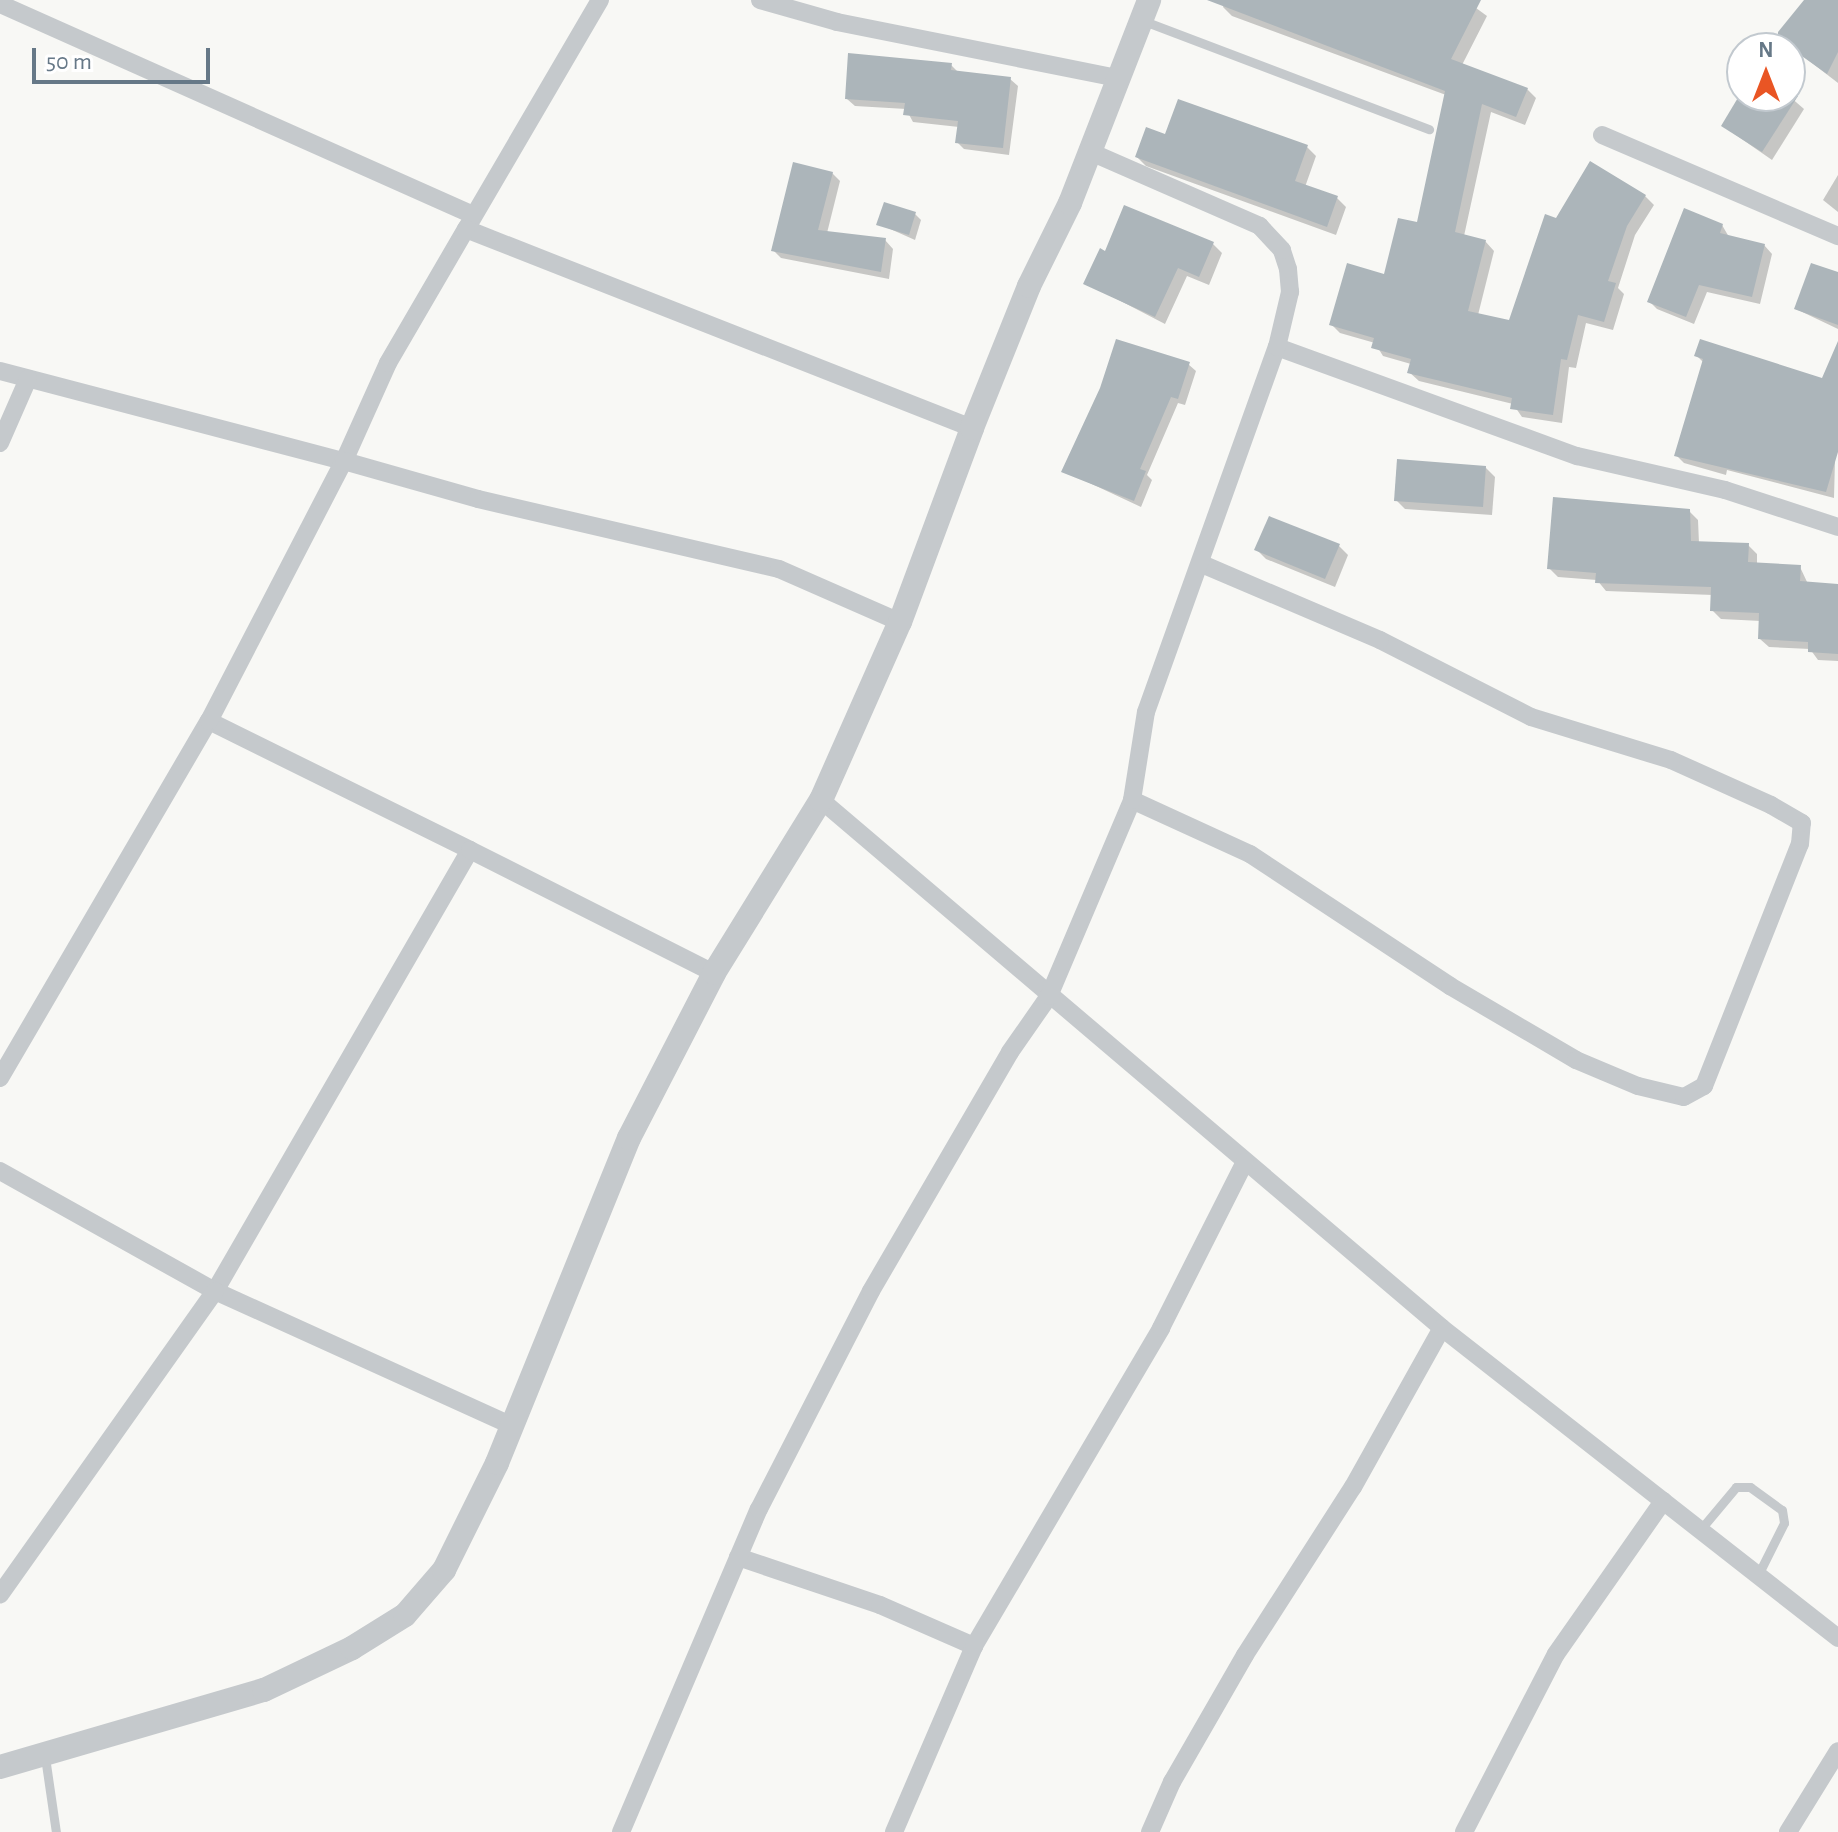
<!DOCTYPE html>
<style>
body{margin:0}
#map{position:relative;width:1838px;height:1832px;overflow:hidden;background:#f8f8f5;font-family:"Alegreya Sans",sans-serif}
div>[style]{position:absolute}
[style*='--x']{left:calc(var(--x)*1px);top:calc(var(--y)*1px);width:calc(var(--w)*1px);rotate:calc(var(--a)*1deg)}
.shadow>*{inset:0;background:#0003}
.building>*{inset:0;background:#acb5ba}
.service>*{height:9px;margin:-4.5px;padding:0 4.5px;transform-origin:4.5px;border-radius:4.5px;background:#c5c9cc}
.minor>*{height:18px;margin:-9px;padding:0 9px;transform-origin:9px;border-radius:9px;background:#c5c9cc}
.tertiary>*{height:24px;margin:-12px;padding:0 12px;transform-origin:12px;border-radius:12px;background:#c5c9cc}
span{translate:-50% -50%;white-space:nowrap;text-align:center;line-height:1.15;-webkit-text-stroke:8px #fff;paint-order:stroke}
.north{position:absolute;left:1726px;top:32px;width:80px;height:80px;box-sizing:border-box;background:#fff;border:2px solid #c2c9cf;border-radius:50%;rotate:0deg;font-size:22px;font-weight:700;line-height:32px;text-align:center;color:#667887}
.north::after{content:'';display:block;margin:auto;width:28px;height:36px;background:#e95524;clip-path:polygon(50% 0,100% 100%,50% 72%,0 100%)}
.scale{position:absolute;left:32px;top:48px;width:178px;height:36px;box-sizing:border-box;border:4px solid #667887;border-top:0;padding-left:10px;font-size:24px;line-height:28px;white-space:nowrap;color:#667887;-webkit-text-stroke:6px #fff;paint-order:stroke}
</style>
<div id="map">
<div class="shadow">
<div style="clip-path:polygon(1225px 0,1465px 0,1487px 16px,1462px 65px,1527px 89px,1536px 98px,1525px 125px,1491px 112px,1464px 236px,1485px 241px,1494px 251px,1478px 315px,1510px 323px,1557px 220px,1645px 196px,1654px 205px,1635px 235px,1618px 288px,1624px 294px,1613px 330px,1586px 323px,1576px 368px,1569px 367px,1562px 423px,1522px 417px,1513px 404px,1419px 381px,1409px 372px,1411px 364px,1383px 356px,1375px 343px,1340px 333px,1331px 324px,1385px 276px,1419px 225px,1446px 95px,1232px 16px,1223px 7px)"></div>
<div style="clip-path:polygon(1806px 0,1838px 0,1838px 83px,1777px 36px)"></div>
<div style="clip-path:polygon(951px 65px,959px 73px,1010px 79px,1018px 86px,1009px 155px,964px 149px,957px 142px,959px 127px,913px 122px,906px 109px,855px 106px,847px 99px)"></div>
<div style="clip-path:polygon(1742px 96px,1789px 96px,1804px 109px,1772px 160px,1723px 126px)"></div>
<div style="clip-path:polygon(1167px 137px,1307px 147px,1316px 156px,1305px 187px,1337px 198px,1346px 207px,1336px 235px,1146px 166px,1137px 157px)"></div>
<div style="clip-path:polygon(832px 173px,840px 181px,827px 233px,885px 240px,893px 249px,889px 279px,781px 258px,773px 250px)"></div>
<div style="clip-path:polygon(1838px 175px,1838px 212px,1823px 200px)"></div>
<div style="clip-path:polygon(915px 214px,921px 220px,915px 240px,879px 224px)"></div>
<div style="clip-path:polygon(1722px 225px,1729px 237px,1764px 245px,1772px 254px,1760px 304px,1707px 292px,1694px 324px,1657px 309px,1649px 301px)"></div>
<div style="clip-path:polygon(1213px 244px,1222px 253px,1209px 285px,1187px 276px,1165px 324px,1086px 283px,1106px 253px)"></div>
<div style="clip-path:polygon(1838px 275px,1838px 329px,1796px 309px)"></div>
<div style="clip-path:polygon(1838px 346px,1834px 498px,1727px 470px,1726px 475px,1684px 463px,1676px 455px,1704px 363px,1696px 355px,1823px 381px)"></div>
<div style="clip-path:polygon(1188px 364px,1196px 371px,1185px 405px,1178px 403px,1147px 475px,1152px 480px,1141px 507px,1064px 471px)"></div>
<div style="clip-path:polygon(1485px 467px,1495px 477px,1492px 515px,1405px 509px,1396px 500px)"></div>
<div style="clip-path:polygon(1689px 511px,1698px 520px,1699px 543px,1748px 545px,1757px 554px,1757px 564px,1800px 567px,1808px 584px,1838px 586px,1838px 661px,1818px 660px,1810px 649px,1769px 647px,1760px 639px,1761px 621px,1721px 619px,1712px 610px,1713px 595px,1606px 591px,1597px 580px,1558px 577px,1549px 568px)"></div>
<div style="clip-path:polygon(1338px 545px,1348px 555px,1335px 587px,1266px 559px,1257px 550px)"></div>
</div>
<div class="building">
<div style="clip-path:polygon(1207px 0,1481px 0,1451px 59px,1528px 88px,1516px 117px,1482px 104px,1455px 232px,1486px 240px,1468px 311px,1509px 320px,1545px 214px,1556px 218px,1590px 161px,1646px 195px,1627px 226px,1608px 281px,1616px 283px,1604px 322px,1578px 315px,1567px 360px,1561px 359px,1553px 415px,1510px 409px,1512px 398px,1407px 373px,1411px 359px,1371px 348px,1374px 338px,1329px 325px,1347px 263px,1384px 274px,1398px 218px,1417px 222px,1445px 91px)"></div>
<div style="clip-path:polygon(1804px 0,1838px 0,1838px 52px,1827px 74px,1778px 39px,1778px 32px)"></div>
<div style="clip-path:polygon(848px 53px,952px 63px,951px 70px,1011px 77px,1003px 148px,955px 143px,958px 121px,903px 115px,905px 103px,845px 99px)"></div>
<div style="clip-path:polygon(1739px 96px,1798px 96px,1762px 152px,1721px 126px)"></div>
<div style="clip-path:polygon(1178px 99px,1308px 145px,1295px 181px,1338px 196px,1327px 227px,1135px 157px,1146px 127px,1165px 134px)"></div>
<div style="clip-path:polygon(793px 162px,833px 172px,818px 230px,886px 238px,881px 272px,771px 251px)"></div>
<div style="clip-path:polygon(884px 202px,916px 212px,909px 235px,876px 225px)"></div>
<div style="clip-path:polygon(1124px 205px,1214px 242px,1199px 277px,1178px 268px,1155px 317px,1083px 284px,1100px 248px,1105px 251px)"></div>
<div style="clip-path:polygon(1684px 208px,1723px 224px,1720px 233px,1765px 244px,1752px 297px,1699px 285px,1686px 317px,1647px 302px)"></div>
<div style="clip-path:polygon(1811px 263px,1838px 272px,1838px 325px,1794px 309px)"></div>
<div style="clip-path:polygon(1116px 339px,1190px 362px,1178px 399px,1171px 397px,1140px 469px,1146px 471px,1134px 501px,1061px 472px,1100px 388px)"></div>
<div style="clip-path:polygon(1700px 339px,1822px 378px,1838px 341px,1838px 452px,1826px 492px,1674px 456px,1703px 359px,1694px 356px)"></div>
<div style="clip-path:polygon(1397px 459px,1486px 466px,1483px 507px,1394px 501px)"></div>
<div style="clip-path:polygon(1553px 497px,1690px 509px,1691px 541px,1749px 543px,1748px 562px,1801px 565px,1800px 581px,1838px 584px,1838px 654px,1808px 652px,1808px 642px,1758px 639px,1759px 613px,1710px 611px,1711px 587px,1595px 583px,1596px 573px,1547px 569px)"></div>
<div style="clip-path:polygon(1269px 516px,1340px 544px,1325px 579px,1254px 550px)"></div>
</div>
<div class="service">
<div style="--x:1144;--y:21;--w:305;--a:20.8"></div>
<div style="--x:1700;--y:1530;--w:56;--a:-50.1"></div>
<div style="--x:1736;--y:1487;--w:14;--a:0"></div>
<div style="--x:1750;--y:1487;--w:39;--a:36"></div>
<div style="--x:1782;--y:1510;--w:13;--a:81"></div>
<div style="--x:1784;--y:1523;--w:58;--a:116.6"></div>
<div style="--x:45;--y:1757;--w:76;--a:81.7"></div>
</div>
<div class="minor">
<div style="--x:600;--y:0;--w:265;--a:120.3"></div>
<div style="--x:466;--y:229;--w:544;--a:21.47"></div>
<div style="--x:760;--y:0;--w:80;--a:15.9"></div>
<div style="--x:837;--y:22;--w:287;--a:11.3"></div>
<div style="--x:0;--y:4;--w:518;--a:24.04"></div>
<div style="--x:1602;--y:135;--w:257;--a:23.2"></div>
<div style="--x:1277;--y:347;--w:319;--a:20"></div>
<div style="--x:1577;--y:456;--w:152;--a:12.9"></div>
<div style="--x:1725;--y:490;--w:119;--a:18.1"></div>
<div style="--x:0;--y:371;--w:356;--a:14.7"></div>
<div style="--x:344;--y:461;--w:107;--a:-65.8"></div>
<div style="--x:388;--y:363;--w:155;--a:-59.8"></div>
<div style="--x:0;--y:443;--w:70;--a:-66.4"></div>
<div style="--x:209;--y:721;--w:291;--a:26.3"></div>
<div style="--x:470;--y:850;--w:509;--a:120.04"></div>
<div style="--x:215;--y:1291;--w:324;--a:24.4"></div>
<div style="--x:821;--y:800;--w:815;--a:40.37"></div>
<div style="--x:1442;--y:1328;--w:503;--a:38.05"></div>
<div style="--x:1132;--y:800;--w:130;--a:24.6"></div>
<div style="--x:1250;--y:854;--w:240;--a:33.4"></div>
<div style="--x:1450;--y:986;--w:146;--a:30.4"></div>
<div style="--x:1576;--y:1060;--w:67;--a:22.8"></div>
<div style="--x:1638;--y:1086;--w:47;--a:13.4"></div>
<div style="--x:1684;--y:1097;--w:23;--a:-29"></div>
<div style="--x:1704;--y:1086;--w:260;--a:-68.4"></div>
<div style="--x:1800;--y:844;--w:21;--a:-85"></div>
<div style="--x:1802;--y:823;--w:36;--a:-150"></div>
<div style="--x:1771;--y:805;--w:110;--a:-155.8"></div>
<div style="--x:1671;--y:760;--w:146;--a:-162.9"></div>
<div style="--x:1531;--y:717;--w:169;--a:-153"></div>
<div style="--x:1380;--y:640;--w:194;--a:-156.9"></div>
<div style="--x:470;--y:850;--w:273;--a:26.8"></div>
<div style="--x:0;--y:1078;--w:414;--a:-59.7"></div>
<div style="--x:209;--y:721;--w:293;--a:-62.6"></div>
<div style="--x:344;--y:461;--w:139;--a:15.8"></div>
<div style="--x:478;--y:499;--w:309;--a:13.1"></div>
<div style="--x:779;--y:569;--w:132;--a:23.7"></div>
<div style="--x:0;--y:1171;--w:246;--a:29.2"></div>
<div style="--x:215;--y:1291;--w:372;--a:125.3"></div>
<div style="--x:738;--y:1557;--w:150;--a:18.7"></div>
<div style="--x:880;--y:1605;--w:103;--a:23.6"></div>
<div style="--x:621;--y:1832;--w:351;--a:-66.9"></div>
<div style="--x:759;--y:1509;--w:245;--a:-62.8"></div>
<div style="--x:871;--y:1291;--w:276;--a:-59.8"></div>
<div style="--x:1010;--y:1052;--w:68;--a:-55.1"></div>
<div style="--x:1049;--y:996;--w:213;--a:-67"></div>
<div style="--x:1132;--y:800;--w:89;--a:-81"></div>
<div style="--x:1146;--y:712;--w:388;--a:-70.3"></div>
<div style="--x:1277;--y:347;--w:57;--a:-76.7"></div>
<div style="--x:1290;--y:292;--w:23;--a:-95"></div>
<div style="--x:1288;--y:269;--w:20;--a:-108"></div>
<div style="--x:1282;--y:250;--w:33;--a:-133"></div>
<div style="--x:1260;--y:226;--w:188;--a:-156.4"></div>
<div style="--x:894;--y:1832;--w:202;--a:-66.7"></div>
<div style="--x:974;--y:1646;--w:369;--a:-59.5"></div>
<div style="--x:1161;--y:1328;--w:186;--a:-63.2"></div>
<div style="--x:1150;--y:1832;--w:55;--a:-66.3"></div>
<div style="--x:1172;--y:1782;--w:146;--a:-60.1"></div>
<div style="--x:1245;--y:1655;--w:200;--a:-57.3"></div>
<div style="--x:1353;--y:1487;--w:182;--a:-60.8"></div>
<div style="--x:1464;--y:1832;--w:200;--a:-62.7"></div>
<div style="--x:1556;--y:1654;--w:187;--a:-55"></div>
<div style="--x:1788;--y:1832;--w:95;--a:-58.3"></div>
</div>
<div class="tertiary">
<div style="--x:0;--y:1767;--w:275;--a:-16.3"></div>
<div style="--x:264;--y:1690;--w:98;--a:-25.5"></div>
<div style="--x:352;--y:1648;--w:62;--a:-31.9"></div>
<div style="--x:405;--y:1615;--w:60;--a:-49.1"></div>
<div style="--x:444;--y:1570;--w:119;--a:-63.6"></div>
<div style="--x:497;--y:1463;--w:351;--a:-67.9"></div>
<div style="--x:629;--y:1138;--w:186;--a:-62.7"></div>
<div style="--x:714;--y:973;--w:203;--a:-58.3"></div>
<div style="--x:821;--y:800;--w:195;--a:-66.1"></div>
<div style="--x:900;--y:622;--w:207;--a:-69.6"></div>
<div style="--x:972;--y:428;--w:153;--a:-68.1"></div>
<div style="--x:1029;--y:286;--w:93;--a:-63.7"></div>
<div style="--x:1070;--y:203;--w:218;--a:-68.7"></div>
</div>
<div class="north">N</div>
<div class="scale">50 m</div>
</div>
